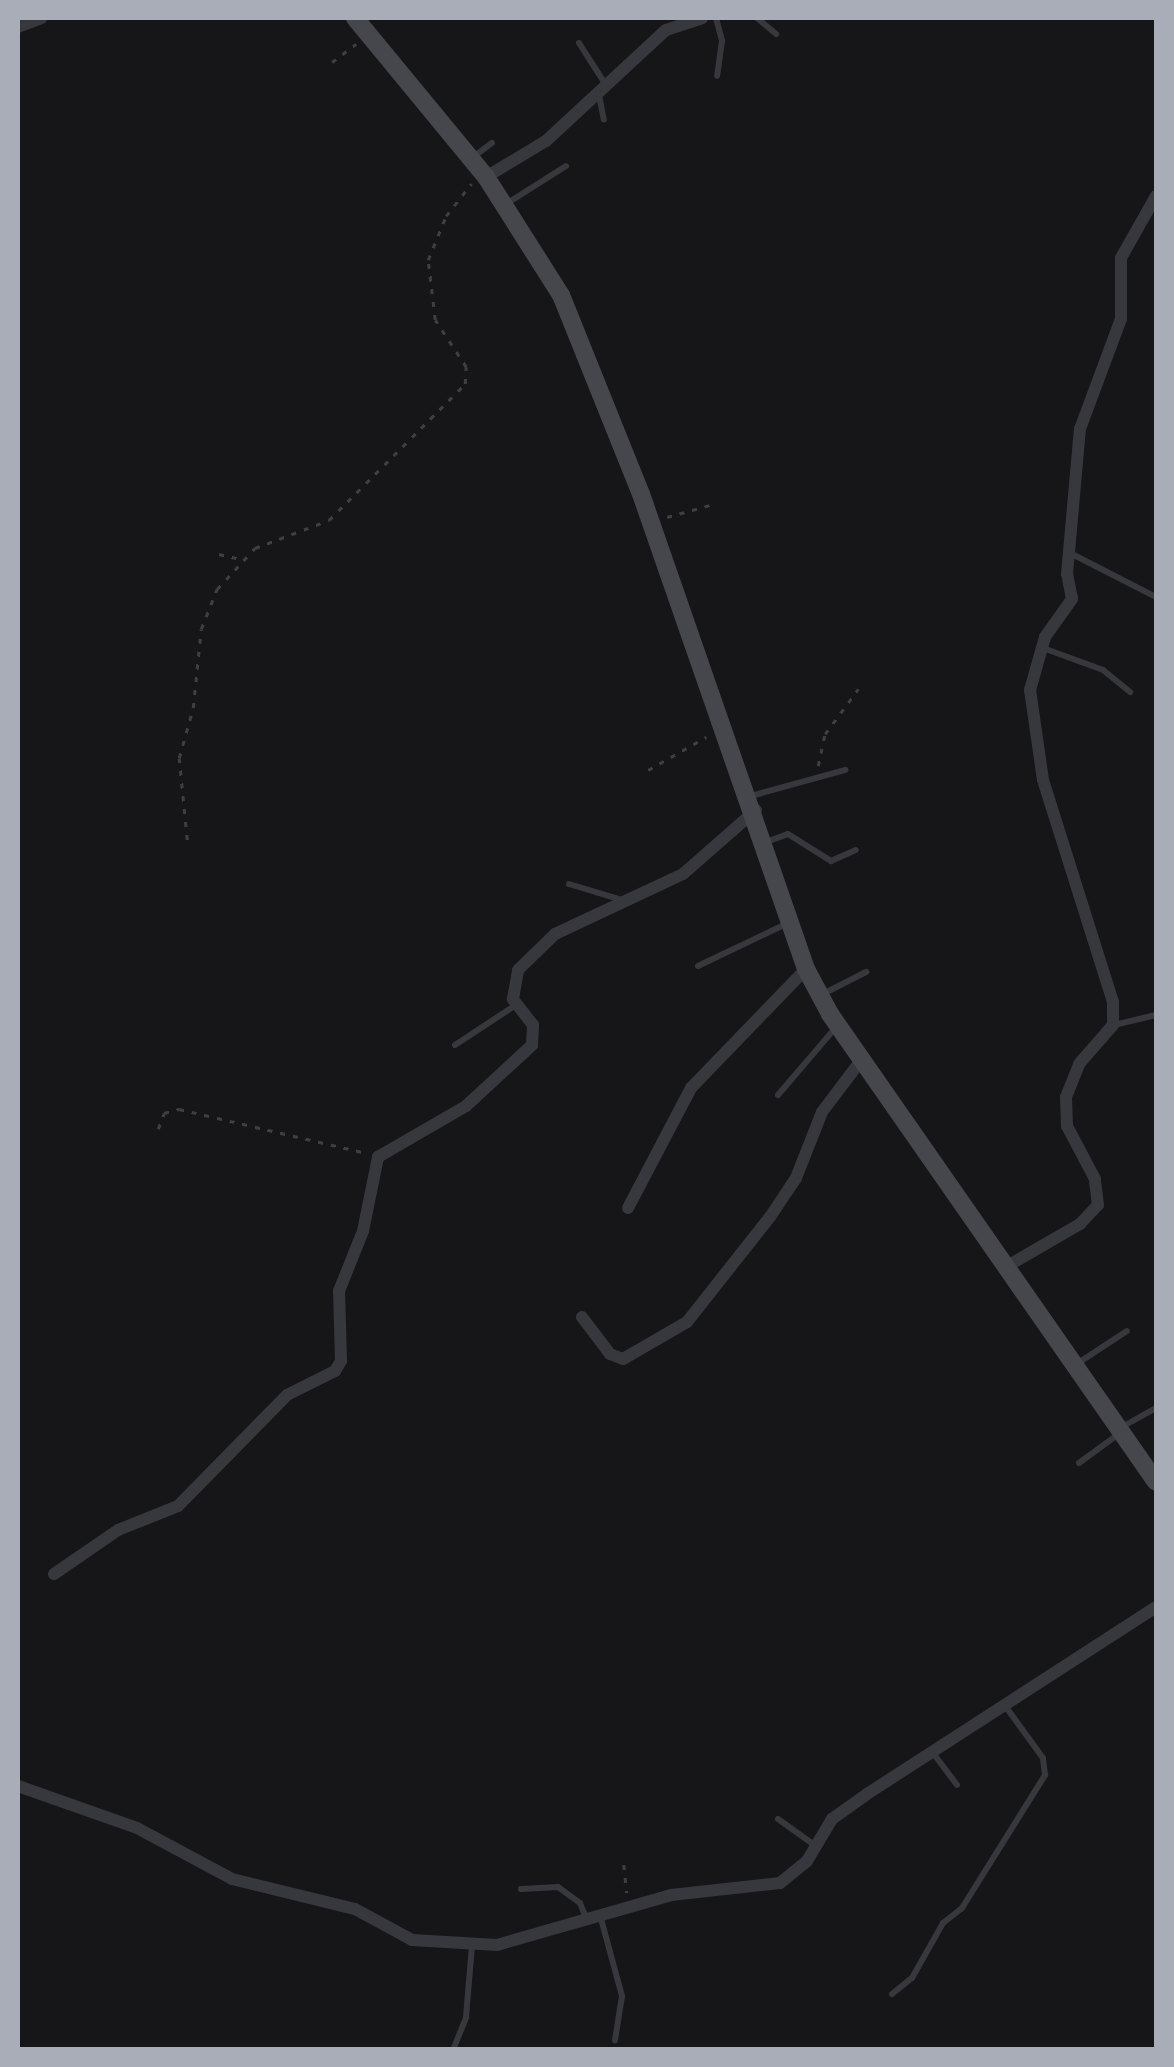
<!DOCTYPE html>
<style>
body{margin:0}
#map{position:relative;width:1174px;height:2067px;overflow:hidden;background:#161618;font-family:"Source Sans 3",sans-serif}
div>[style]{position:absolute}
[style*='--x']{left:calc(var(--x)*1px);top:calc(var(--y)*1px);width:calc(var(--w)*1px);rotate:calc(var(--a)*1deg)}
.path>*{height:2.5px;margin-top:-1.25px;transform-origin:0;background:repeating-linear-gradient(90deg,#3d3f44 0 5px,transparent 0 13px)}
.lane>*{height:6px;margin:-3px;padding:0 3px;transform-origin:3px;border-radius:3px;background:#37383d}
.street>*{height:12px;margin:-6px;padding:0 6px;transform-origin:6px;border-radius:6px;background:#37383d}
.secondary>*{height:18px;margin:-9px;padding:0 9px;transform-origin:9px;border-radius:9px;background:#45474d}
span{translate:-50% -50%;white-space:nowrap;text-align:center;line-height:1.15;-webkit-text-stroke:10px #111113;paint-order:stroke}
.frame{position:absolute;inset:0;border:20px solid #a8adb8;pointer-events:none}
</style>
<div id="map">
<div class="path">
<div style="--x:332;--y:62;--w:30;--a:-37"></div>
<div style="--x:667;--y:517;--w:45;--a:-15.6"></div>
<div style="--x:219;--y:554;--w:22;--a:13"></div>
<div style="--x:818;--y:766;--w:33;--a:-78"></div>
<div style="--x:825;--y:734;--w:56;--a:-53.7"></div>
<div style="--x:648;--y:770;--w:67;--a:-29.6"></div>
<div style="--x:187;--y:840;--w:82;--a:-95.6"></div>
<div style="--x:179;--y:758;--w:52;--a:-74.4"></div>
<div style="--x:193;--y:708;--w:79;--a:-84.2"></div>
<div style="--x:201;--y:629;--w:43;--a:-68.2"></div>
<div style="--x:217;--y:589;--w:56;--a:-47.2"></div>
<div style="--x:255;--y:548;--w:79;--a:-20.7"></div>
<div style="--x:329;--y:520;--w:192;--a:-45"></div>
<div style="--x:465;--y:384;--w:17;--a:-87"></div>
<div style="--x:466;--y:367;--w:56;--a:-123.4"></div>
<div style="--x:435;--y:320;--w:60;--a:-96.7"></div>
<div style="--x:428;--y:260;--w:48;--a:-67.8"></div>
<div style="--x:446;--y:216;--w:41;--a:-52"></div>
<div style="--x:158;--y:1129;--w:17;--a:-69"></div>
<div style="--x:164;--y:1113;--w:16;--a:-15"></div>
<div style="--x:179;--y:1109;--w:188;--a:13.2"></div>
<div style="--x:624;--y:1865;--w:28;--a:84"></div>
</div>
<div class="lane">
<div style="--x:716;--y:18;--w:24;--a:75"></div>
<div style="--x:722;--y:41;--w:35;--a:98"></div>
<div style="--x:757;--y:18;--w:25;--a:40"></div>
<div style="--x:579;--y:43;--w:50;--a:57.3"></div>
<div style="--x:599;--y:95;--w:25;--a:79"></div>
<div style="--x:472;--y:158;--w:25;--a:-37"></div>
<div style="--x:506;--y:204;--w:71;--a:-32.3"></div>
<div style="--x:1072;--y:554;--w:94;--a:27.1"></div>
<div style="--x:1043;--y:648;--w:64;--a:20.1"></div>
<div style="--x:1103;--y:670;--w:35;--a:39"></div>
<div style="--x:751;--y:796;--w:98;--a:-15.5"></div>
<div style="--x:766;--y:842;--w:23;--a:-20"></div>
<div style="--x:788;--y:834;--w:51;--a:32.1"></div>
<div style="--x:831;--y:861;--w:27;--a:-24"></div>
<div style="--x:569;--y:884;--w:55;--a:16.8"></div>
<div style="--x:698;--y:966;--w:98;--a:-25.5"></div>
<div style="--x:821;--y:995;--w:51;--a:-27.1"></div>
<div style="--x:1114;--y:1025;--w:43;--a:-13.4"></div>
<div style="--x:455;--y:1045;--w:73;--a:-33.3"></div>
<div style="--x:778;--y:1095;--w:89;--a:-49.5"></div>
<div style="--x:1075;--y:1365;--w:62;--a:-33.2"></div>
<div style="--x:1120;--y:1428;--w:41;--a:-29.1"></div>
<div style="--x:1079;--y:1463;--w:51;--a:-36.2"></div>
<div style="--x:933;--y:1753;--w:40;--a:53"></div>
<div style="--x:778;--y:1819;--w:43;--a:35.5"></div>
<div style="--x:521;--y:1889;--w:37;--a:-3"></div>
<div style="--x:558;--y:1887;--w:27;--a:36"></div>
<div style="--x:580;--y:1903;--w:16;--a:68"></div>
<div style="--x:600;--y:1915;--w:84;--a:74.8"></div>
<div style="--x:622;--y:1996;--w:45;--a:99"></div>
<div style="--x:892;--y:1994;--w:26;--a:-39"></div>
<div style="--x:912;--y:1978;--w:63;--a:-60.6"></div>
<div style="--x:943;--y:1923;--w:24;--a:-38"></div>
<div style="--x:962;--y:1908;--w:157;--a:-58"></div>
<div style="--x:1045;--y:1775;--w:17;--a:-97"></div>
<div style="--x:1043;--y:1758;--w:63;--a:-126"></div>
<div style="--x:453;--y:2050;--w:35;--a:-68"></div>
<div style="--x:466;--y:2017;--w:71;--a:-85.2"></div>
</div>
<div class="street">
<div style="--x:18;--y:27;--w:25;--a:-21"></div>
<div style="--x:486;--y:177;--w:70;--a:-31"></div>
<div style="--x:546;--y:141;--w:163;--a:-42.8"></div>
<div style="--x:666;--y:30;--w:38;--a:-18"></div>
<div style="--x:628;--y:1208;--w:136;--a:-62.3"></div>
<div style="--x:691;--y:1088;--w:165;--a:-46"></div>
<div style="--x:1004;--y:1268;--w:88;--a:-30.1"></div>
<div style="--x:1080;--y:1224;--w:26;--a:-47"></div>
<div style="--x:1098;--y:1205;--w:26;--a:-97"></div>
<div style="--x:1095;--y:1179;--w:60;--a:-117.8"></div>
<div style="--x:1067;--y:1126;--w:29;--a:-92"></div>
<div style="--x:1066;--y:1097;--w:35;--a:-68"></div>
<div style="--x:1079;--y:1064;--w:52;--a:-48.9"></div>
<div style="--x:1113;--y:1025;--w:23;--a:-90"></div>
<div style="--x:1113;--y:1002;--w:233;--a:-107.5"></div>
<div style="--x:1043;--y:780;--w:91;--a:-98.2"></div>
<div style="--x:1030;--y:690;--w:55;--a:-74.2"></div>
<div style="--x:1045;--y:637;--w:47;--a:-54.6"></div>
<div style="--x:1072;--y:599;--w:25;--a:-101"></div>
<div style="--x:1067;--y:574;--w:146;--a:-84.9"></div>
<div style="--x:1080;--y:429;--w:117;--a:-69.6"></div>
<div style="--x:1121;--y:319;--w:61;--a:-90"></div>
<div style="--x:1121;--y:258;--w:71;--a:-60.6"></div>
<div style="--x:582;--y:1317;--w:46;--a:52.9"></div>
<div style="--x:610;--y:1354;--w:14;--a:21"></div>
<div style="--x:623;--y:1359;--w:74;--a:-30"></div>
<div style="--x:687;--y:1322;--w:134;--a:-51.7"></div>
<div style="--x:770;--y:1217;--w:47;--a:-56.3"></div>
<div style="--x:796;--y:1178;--w:71;--a:-68.5"></div>
<div style="--x:822;--y:1112;--w:61;--a:-52.9"></div>
<div style="--x:54;--y:1574;--w:78;--a:-34.5"></div>
<div style="--x:118;--y:1530;--w:65;--a:-21.8"></div>
<div style="--x:178;--y:1506;--w:156;--a:-45.5"></div>
<div style="--x:287;--y:1395;--w:54;--a:-26.6"></div>
<div style="--x:335;--y:1371;--w:12;--a:-59"></div>
<div style="--x:341;--y:1361;--w:70;--a:-91.6"></div>
<div style="--x:339;--y:1291;--w:65;--a:-68.2"></div>
<div style="--x:363;--y:1231;--w:76;--a:-78.5"></div>
<div style="--x:378;--y:1157;--w:102;--a:-30.1"></div>
<div style="--x:466;--y:1106;--w:90;--a:-42.7"></div>
<div style="--x:532;--y:1045;--w:20;--a:-87"></div>
<div style="--x:533;--y:1025;--w:33;--a:-128"></div>
<div style="--x:513;--y:999;--w:29;--a:-80"></div>
<div style="--x:518;--y:970;--w:52;--a:-44.2"></div>
<div style="--x:555;--y:934;--w:141;--a:-25.1"></div>
<div style="--x:683;--y:874;--w:97;--a:-41.2"></div>
<div style="--x:18;--y:1786;--w:126;--a:19.4"></div>
<div style="--x:137;--y:1828;--w:108;--a:28.2"></div>
<div style="--x:232;--y:1879;--w:127;--a:13.7"></div>
<div style="--x:355;--y:1909;--w:65;--a:28.5"></div>
<div style="--x:412;--y:1940;--w:85;--a:3.4"></div>
<div style="--x:497;--y:1945;--w:181;--a:-16"></div>
<div style="--x:671;--y:1895;--w:110;--a:-6.3"></div>
<div style="--x:780;--y:1883;--w:35;--a:-39"></div>
<div style="--x:807;--y:1861;--w:49;--a:-59.2"></div>
<div style="--x:832;--y:1819;--w:43;--a:-35.5"></div>
<div style="--x:867;--y:1794;--w:344;--a:-32.9"></div>
</div>
<div class="secondary">
<div style="--x:355;--y:18;--w:206;--a:50.5"></div>
<div style="--x:486;--y:177;--w:140;--a:57.6"></div>
<div style="--x:561;--y:295;--w:214;--a:68.1"></div>
<div style="--x:641;--y:494;--w:503;--a:70.84"></div>
<div style="--x:806;--y:969;--w:51;--a:61.9"></div>
<div style="--x:830;--y:1014;--w:570;--a:55.14"></div>
</div>
<div class="frame"></div>
</div>
